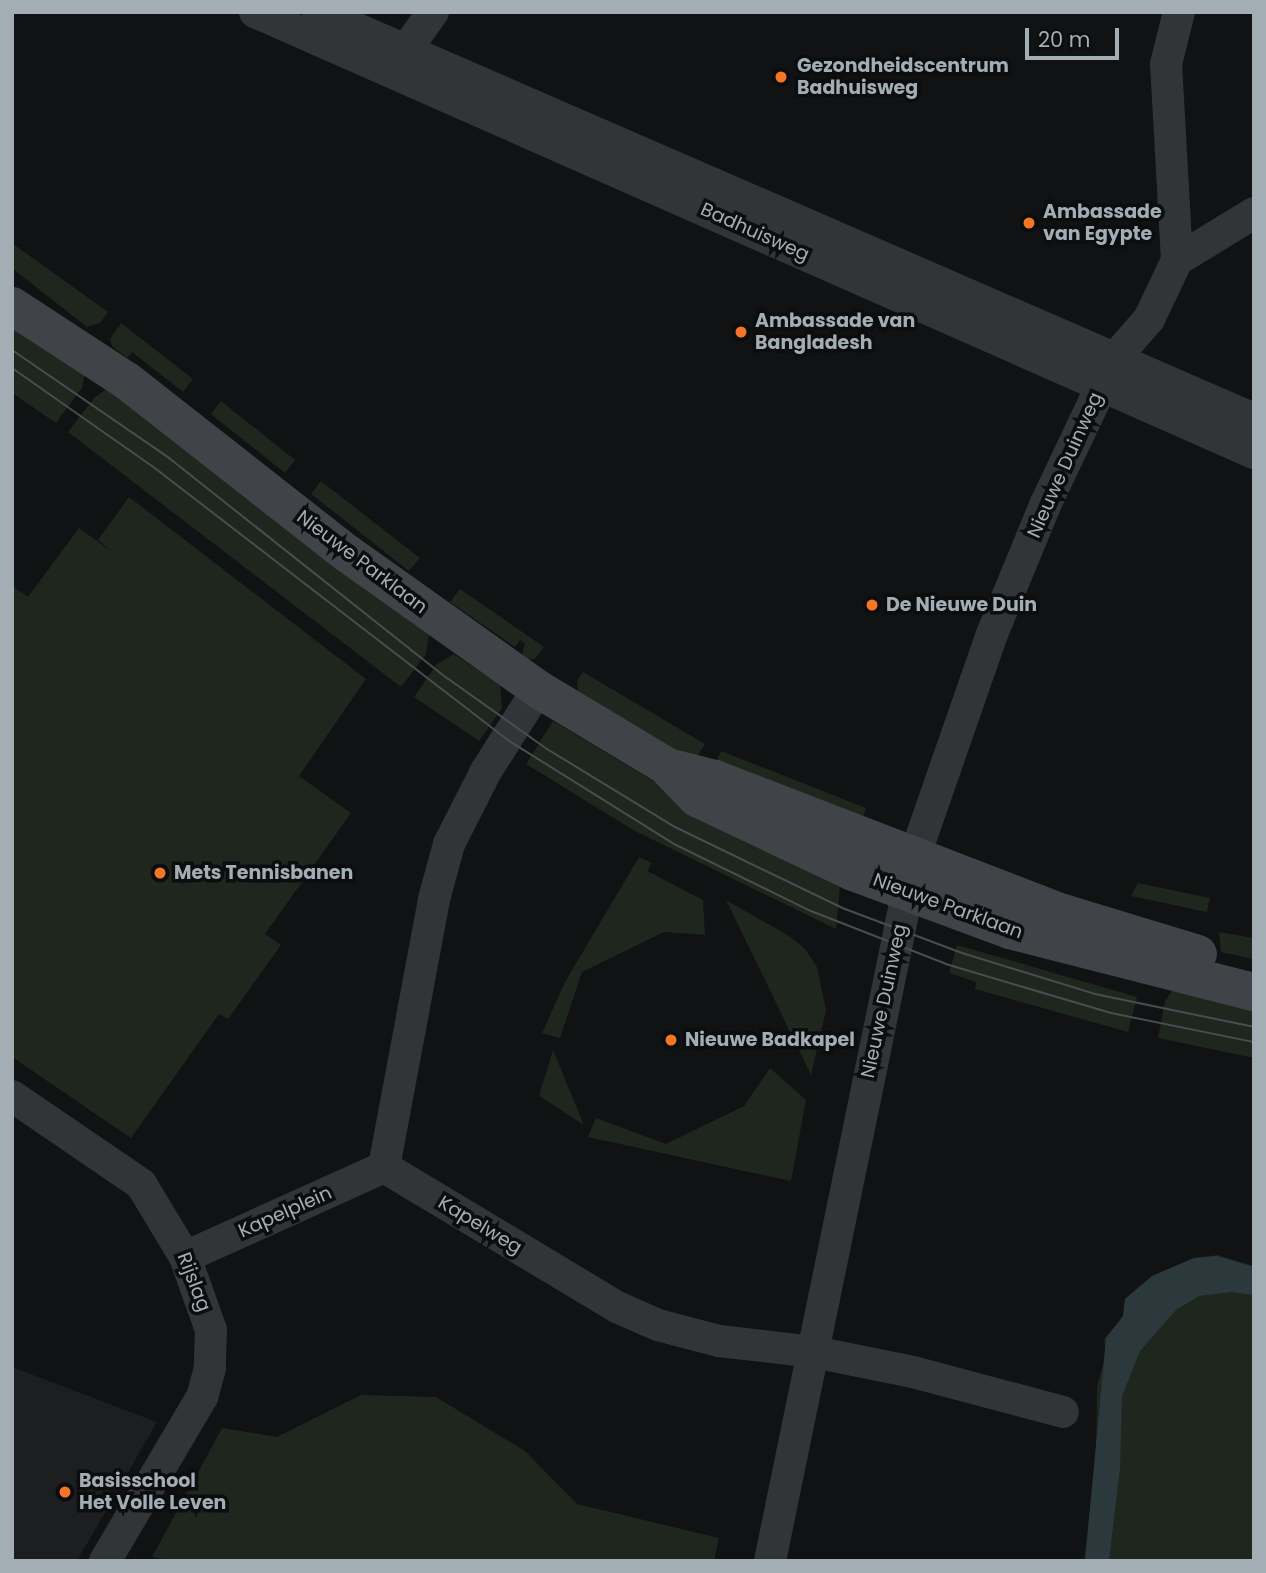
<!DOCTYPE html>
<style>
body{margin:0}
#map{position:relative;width:1266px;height:1573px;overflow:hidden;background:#111213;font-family:Poppins,sans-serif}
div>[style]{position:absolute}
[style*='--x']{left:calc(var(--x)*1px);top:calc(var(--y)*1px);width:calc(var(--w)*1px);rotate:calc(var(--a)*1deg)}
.built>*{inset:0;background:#1d1e20}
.green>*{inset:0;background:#1e261e}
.water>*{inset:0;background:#2b393c}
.minor>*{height:32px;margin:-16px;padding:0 16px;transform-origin:16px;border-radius:16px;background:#323538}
.secondary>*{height:38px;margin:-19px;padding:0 19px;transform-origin:19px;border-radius:19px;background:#404448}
.tram>*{height:2px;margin:-1px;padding:0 1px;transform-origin:1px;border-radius:1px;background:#494d51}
.dots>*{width:19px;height:19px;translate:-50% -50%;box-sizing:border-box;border:4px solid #0c0d0e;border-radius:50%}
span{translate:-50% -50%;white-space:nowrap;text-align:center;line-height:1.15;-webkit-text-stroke:7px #0c0d0e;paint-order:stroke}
.poi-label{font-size:19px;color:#a2adb4;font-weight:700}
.left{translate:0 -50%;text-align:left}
.street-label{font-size:19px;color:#a2adb4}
.frame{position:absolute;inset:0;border:14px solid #a2adb4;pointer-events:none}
.scale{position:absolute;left:1025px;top:28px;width:94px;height:32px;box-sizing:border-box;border:4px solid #a2adb4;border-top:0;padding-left:9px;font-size:21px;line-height:24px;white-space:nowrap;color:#a2adb4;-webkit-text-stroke:5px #0c0d0e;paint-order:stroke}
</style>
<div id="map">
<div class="built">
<div style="clip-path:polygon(12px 1367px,157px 1422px,77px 1561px,12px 1561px)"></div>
</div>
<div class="green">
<div style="clip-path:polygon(12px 243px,108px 312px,100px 323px,87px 327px,12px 268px)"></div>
<div style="clip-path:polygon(12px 316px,86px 366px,82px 388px,56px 423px,12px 393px)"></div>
<div style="clip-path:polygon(121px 323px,193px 379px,183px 392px,132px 352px,127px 358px,112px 346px,110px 339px)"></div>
<div style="clip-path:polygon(111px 386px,429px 635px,426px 654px,401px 687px,68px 432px,95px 397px)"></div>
<div style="clip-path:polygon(221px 401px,295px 460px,285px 473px,211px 414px)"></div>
<div style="clip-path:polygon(321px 481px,420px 558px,409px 571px,311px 494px)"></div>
<div style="clip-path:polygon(129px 497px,366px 679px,299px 776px,351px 813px,265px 934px,281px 945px,228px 1019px,219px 1014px,131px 1138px,12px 1057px,12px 586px,28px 597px,79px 528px,112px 552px,98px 540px)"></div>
<div style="clip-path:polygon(460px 589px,544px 647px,535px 659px,520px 661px,525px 644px,520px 640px,515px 647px,450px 602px)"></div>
<div style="clip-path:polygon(454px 654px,500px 685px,502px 708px,479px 741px,414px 697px,437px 664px)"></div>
<div style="clip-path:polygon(583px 672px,705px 744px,698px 755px,691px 759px,579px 698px,577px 681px)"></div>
<div style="clip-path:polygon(553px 721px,693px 805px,841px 875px,836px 929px,633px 830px,526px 764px)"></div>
<div style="clip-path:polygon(721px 751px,866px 808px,860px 827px,716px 762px)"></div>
<div style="clip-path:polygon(639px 857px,652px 863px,647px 871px,703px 900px,705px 935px,664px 932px,582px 972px,560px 1038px,542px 1033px,565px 982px)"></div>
<div style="clip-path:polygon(1138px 883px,1210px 898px,1207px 912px,1131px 896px)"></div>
<div style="clip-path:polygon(726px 900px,789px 936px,805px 949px,817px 967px,826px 1010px,811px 1075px)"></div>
<div style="clip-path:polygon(1219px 932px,1254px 938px,1254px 959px,1221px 952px)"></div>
<div style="clip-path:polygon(957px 945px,1137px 997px,1128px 1032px,975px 989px,976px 982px,949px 973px)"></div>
<div style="clip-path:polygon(1176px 985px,1254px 1000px,1254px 1058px,1158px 1038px,1165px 1001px)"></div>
<div style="clip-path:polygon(553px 1050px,584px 1125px,539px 1096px)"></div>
<div style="clip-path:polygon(770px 1068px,806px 1100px,791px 1181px,588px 1137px,596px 1118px,666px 1144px,744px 1106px)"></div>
<div style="clip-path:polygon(1218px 1255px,1254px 1266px,1254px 1561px,1084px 1561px,1096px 1461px,1097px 1386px,1106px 1355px,1104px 1339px,1123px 1317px,1125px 1299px,1152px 1276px,1194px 1258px)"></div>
<div style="clip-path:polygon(361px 1395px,436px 1397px,525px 1451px,577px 1504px,719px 1538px,714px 1561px,171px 1561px,152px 1557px,222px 1428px,277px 1437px)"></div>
</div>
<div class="water">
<div style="clip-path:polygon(1217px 1256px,1254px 1267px,1254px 1295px,1231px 1292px,1199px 1296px,1176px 1310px,1140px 1351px,1122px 1396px,1120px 1468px,1109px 1561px,1085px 1561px,1106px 1338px,1123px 1316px,1125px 1299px,1152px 1276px,1194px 1258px)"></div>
</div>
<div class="minor">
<div style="--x:255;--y:12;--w:1092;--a:23.82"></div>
<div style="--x:318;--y:12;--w:1021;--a:23.5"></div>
<div style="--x:393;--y:68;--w:69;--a:-54.5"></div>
<div style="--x:1177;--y:260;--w:90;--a:-31.4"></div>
<div style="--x:12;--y:1096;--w:156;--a:34.3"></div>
<div style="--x:141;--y:1184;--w:85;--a:58.9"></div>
<div style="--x:185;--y:1257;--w:77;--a:70.4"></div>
<div style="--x:211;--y:1330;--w:38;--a:92"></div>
<div style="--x:210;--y:1368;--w:30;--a:105"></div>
<div style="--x:202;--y:1397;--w:191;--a:120.6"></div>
<div style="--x:384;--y:1167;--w:272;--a:31"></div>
<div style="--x:617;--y:1307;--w:45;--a:23.7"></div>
<div style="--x:658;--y:1325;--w:63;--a:14.7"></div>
<div style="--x:719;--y:1341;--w:96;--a:6.6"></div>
<div style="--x:814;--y:1352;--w:101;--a:11.4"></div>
<div style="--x:913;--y:1372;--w:155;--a:14.9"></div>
<div style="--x:384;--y:1167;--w:273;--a:-79.4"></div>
<div style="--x:434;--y:899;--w:57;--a:-74.7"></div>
<div style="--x:449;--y:844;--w:82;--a:-63.1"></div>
<div style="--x:486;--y:771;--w:97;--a:-57.6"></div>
<div style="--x:185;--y:1257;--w:218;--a:-24.3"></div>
<div style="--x:770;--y:1561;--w:721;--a:-78.39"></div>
<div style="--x:915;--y:855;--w:234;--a:-70.8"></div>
<div style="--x:992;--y:634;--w:142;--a:-67.6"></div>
<div style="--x:1046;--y:503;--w:161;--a:-64.6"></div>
<div style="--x:1115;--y:358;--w:52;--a:-48.9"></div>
<div style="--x:1149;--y:319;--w:65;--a:-64.6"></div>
<div style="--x:1177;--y:260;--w:196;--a:-93.2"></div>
<div style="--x:1166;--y:64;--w:54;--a:-76"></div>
</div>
<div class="secondary">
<div style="--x:12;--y:306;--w:137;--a:33.1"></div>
<div style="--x:127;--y:381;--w:281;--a:38.1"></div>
<div style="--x:348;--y:554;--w:233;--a:35.4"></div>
<div style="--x:538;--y:689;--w:149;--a:31"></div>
<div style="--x:666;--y:766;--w:45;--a:45.9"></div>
<div style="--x:697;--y:798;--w:173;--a:25.4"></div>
<div style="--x:853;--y:872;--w:167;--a:20.3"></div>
<div style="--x:1010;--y:930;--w:252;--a:14.3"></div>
<div style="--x:675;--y:769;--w:41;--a:14"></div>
<div style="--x:715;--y:779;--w:373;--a:21.1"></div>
<div style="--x:1063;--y:913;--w:141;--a:16.9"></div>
</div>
<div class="tram">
<div style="--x:12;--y:350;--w:191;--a:34.5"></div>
<div style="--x:169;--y:458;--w:355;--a:38.4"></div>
<div style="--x:447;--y:678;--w:123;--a:35.4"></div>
<div style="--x:547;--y:749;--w:150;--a:31.4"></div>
<div style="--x:675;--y:827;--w:189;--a:25.8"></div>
<div style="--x:845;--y:909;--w:125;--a:20.6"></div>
<div style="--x:962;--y:953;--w:139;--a:17.1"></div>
<div style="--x:1095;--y:994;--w:162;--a:11.7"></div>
<div style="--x:12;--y:368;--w:176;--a:35"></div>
<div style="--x:156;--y:469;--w:442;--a:37.6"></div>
<div style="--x:506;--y:739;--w:198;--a:32"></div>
<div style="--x:674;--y:844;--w:153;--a:26.1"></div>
<div style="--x:811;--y:911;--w:148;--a:21.4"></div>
<div style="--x:949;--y:965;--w:169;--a:16.5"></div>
<div style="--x:1111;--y:1013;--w:146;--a:11.5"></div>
</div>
<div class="dots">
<div style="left:781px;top:77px;background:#f77526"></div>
<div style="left:1029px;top:223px;background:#f77526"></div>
<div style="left:741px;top:332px;background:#f77526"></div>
<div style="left:872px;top:605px;background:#f77526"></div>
<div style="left:160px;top:873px;background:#f77526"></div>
<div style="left:671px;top:1040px;background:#f77526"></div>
<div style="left:65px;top:1492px;background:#f77526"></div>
</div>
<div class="poi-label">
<span class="left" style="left:797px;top:77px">Gezondheidscentrum<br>Badhuisweg</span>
<span class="left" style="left:1043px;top:223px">Ambassade<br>van Egypte</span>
<span class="left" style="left:755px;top:332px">Ambassade van<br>Bangladesh</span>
<span class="left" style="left:886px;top:605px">De Nieuwe Duin</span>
<span class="left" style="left:174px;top:873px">Mets Tennisbanen</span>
<span class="left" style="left:685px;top:1040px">Nieuwe Badkapel</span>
<span class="left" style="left:79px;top:1492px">Basisschool<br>Het Volle Leven</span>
</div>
<div class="street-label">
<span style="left:755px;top:232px;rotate:24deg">Badhuisweg</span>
<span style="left:1065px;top:465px;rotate:-66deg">Nieuwe Duinweg</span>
<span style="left:362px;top:562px;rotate:37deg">Nieuwe Parklaan</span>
<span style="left:948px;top:906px;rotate:20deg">Nieuwe Parklaan</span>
<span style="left:884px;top:1001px;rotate:-78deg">Nieuwe Duinweg</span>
<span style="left:285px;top:1212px;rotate:-24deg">Kapelplein</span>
<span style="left:480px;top:1225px;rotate:31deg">Kapelweg</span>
<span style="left:194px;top:1282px;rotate:69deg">Rijslag</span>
</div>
<div class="frame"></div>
<div class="scale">20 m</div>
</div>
